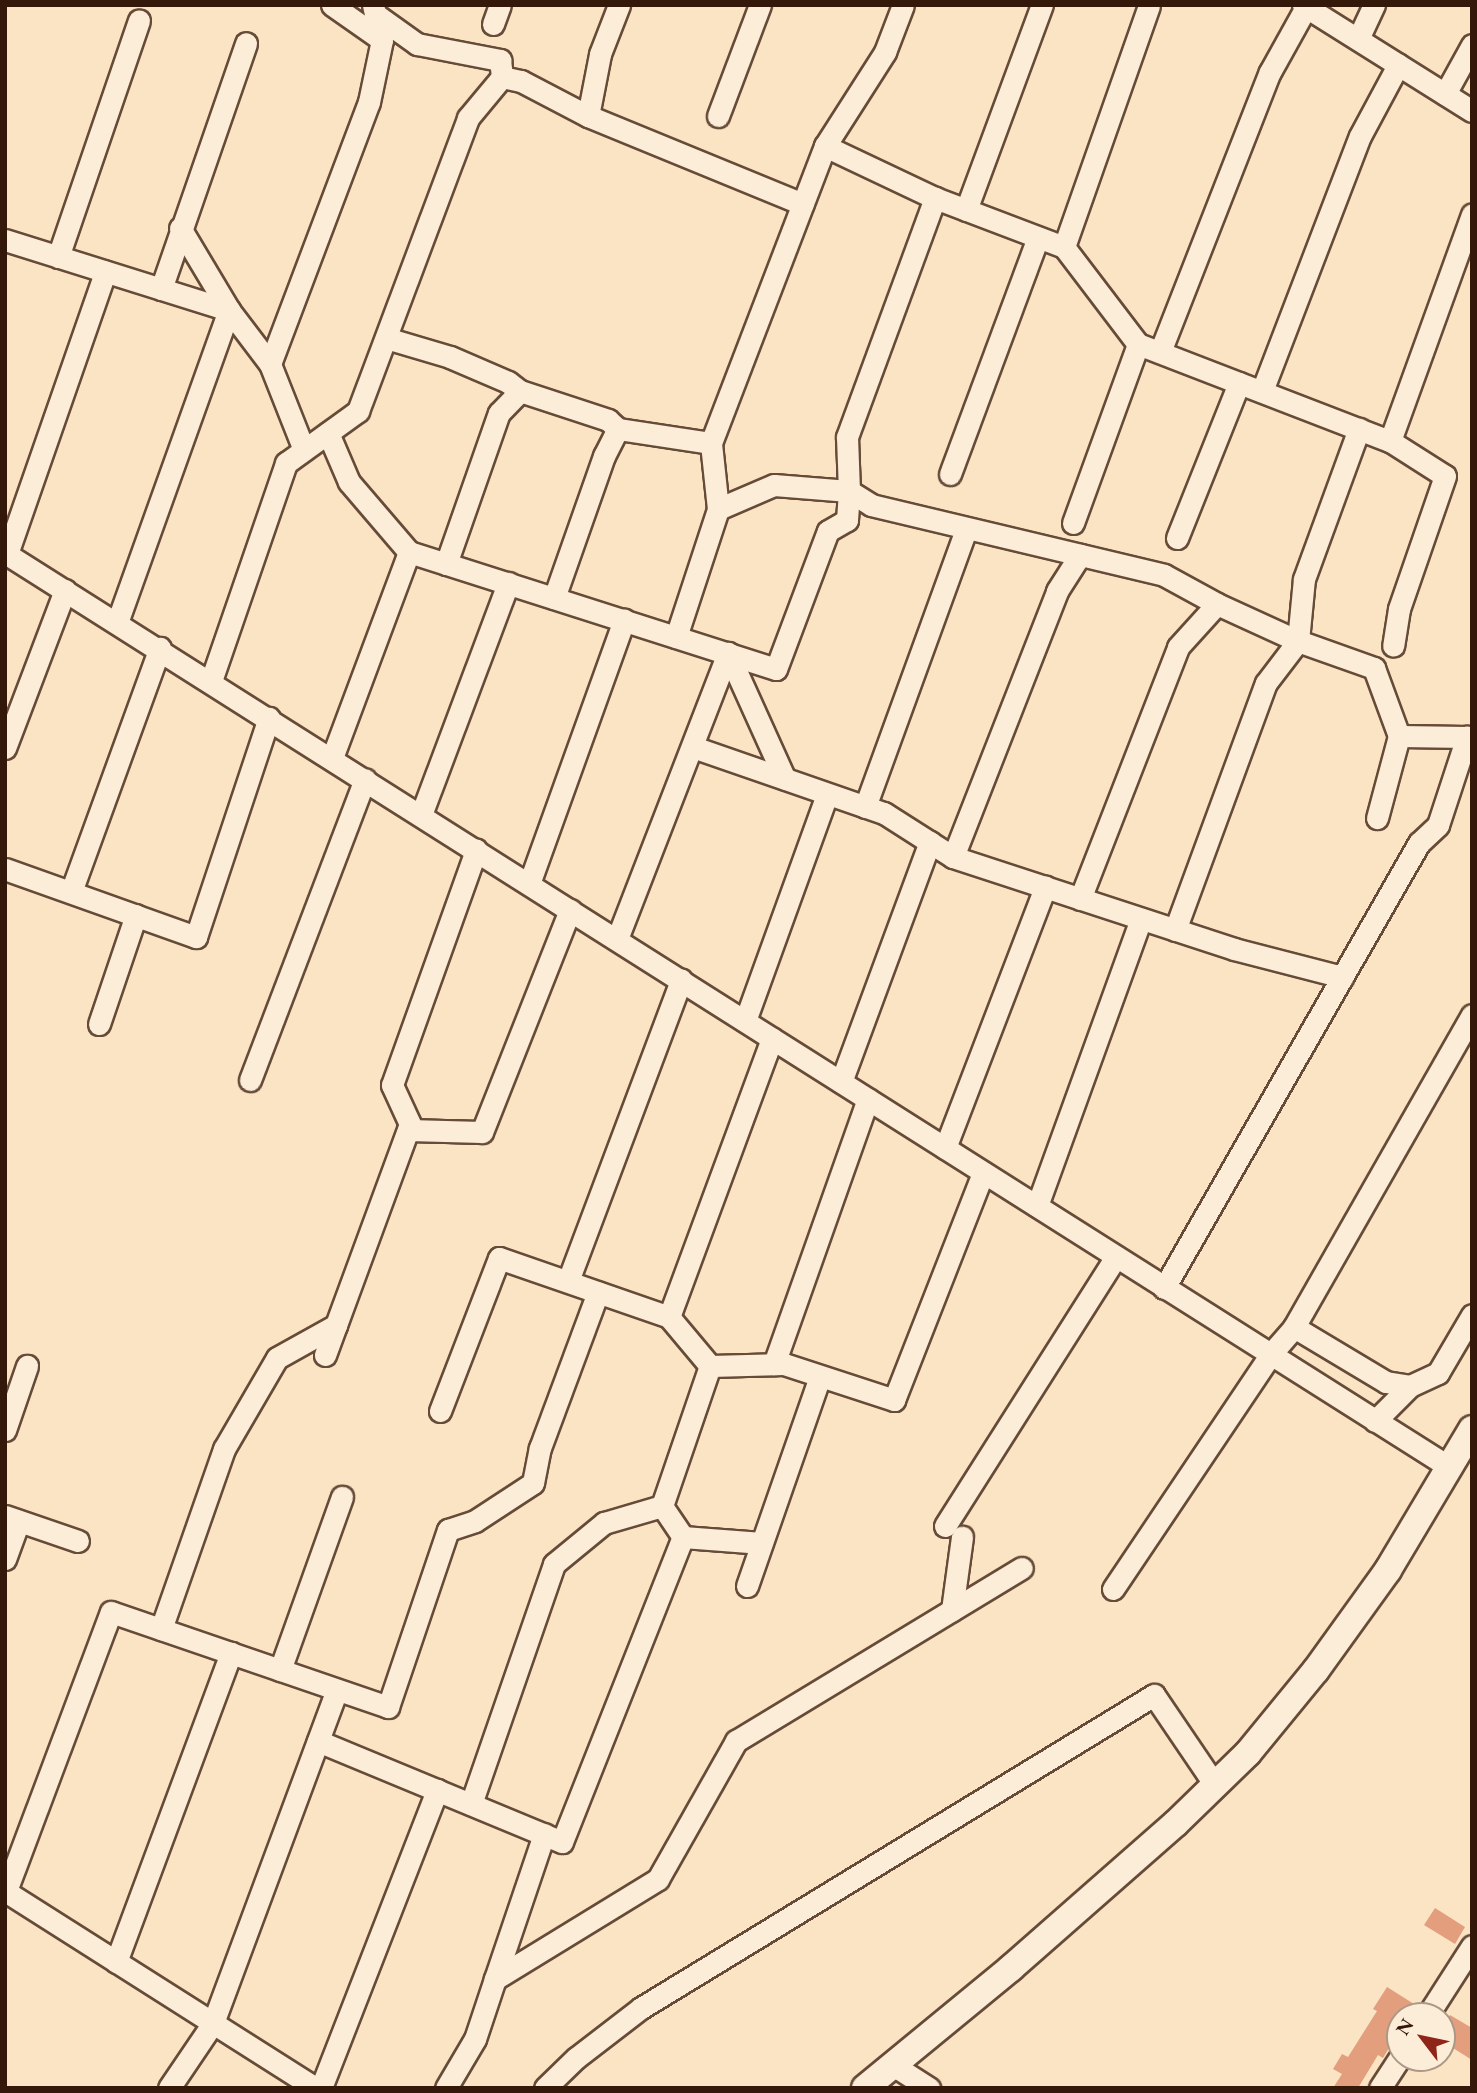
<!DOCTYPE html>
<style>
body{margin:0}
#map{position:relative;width:1477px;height:2093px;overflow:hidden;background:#fbe4c3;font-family:"EB Garamond",serif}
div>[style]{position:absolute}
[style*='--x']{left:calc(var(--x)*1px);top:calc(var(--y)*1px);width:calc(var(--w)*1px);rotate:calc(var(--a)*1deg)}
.building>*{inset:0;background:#e29e7d}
.roads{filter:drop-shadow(2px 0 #664b38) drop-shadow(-2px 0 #664b38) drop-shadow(0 2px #664b38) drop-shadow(0 -2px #664b38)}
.minor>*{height:21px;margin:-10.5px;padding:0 10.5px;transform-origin:10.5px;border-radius:10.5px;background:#fcedd8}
.tertiary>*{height:26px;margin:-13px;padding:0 13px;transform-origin:13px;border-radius:13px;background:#fcedd8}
span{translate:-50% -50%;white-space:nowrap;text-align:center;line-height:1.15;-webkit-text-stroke:6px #fcedd8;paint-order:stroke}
.frame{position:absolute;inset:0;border:7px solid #34180a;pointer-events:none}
.north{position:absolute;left:1386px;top:2002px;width:70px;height:70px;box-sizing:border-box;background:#fcedd8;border:2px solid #ac9886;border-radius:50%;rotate:302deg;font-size:19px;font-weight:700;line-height:28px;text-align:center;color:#34180a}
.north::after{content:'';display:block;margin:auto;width:24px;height:32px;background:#8f2418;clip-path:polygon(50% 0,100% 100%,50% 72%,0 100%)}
</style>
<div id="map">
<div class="building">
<div style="clip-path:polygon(1435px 1908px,1465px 1927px,1455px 1944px,1424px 1925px)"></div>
<div style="clip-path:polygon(1387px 1987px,1414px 2004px,1407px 2016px,1400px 2016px,1398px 2033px,1383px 2058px,1378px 2055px,1358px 2088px,1333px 2088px,1342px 2074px,1333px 2069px,1342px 2054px,1348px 2057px,1377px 2011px,1373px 2009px)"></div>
<div style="clip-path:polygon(1450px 2015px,1472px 2028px,1472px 2060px,1442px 2041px,1442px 2028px)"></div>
</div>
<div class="roads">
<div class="minor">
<div style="--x:373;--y:5;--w:9;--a:77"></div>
<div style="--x:375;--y:14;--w:52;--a:35.5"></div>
<div style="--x:417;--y:44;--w:85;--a:10.9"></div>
<div style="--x:500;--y:60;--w:17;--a:83"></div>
<div style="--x:502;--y:77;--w:19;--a:12"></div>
<div style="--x:521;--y:81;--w:76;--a:27.6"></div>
<div style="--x:588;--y:116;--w:232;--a:22.3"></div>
<div style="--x:1303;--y:5;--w:199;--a:32.1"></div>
<div style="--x:493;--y:24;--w:20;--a:-70"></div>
<div style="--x:1358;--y:39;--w:38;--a:-65"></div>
<div style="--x:1445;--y:94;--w:56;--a:-61.1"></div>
<div style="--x:588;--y:116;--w:63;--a:-79"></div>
<div style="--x:600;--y:54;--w:53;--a:-68.8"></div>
<div style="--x:718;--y:116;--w:119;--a:-69.3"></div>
<div style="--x:825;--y:146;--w:122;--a:25.3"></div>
<div style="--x:935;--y:198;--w:138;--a:20.8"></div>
<div style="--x:1064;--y:247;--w:122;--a:52.7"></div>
<div style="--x:1138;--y:344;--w:270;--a:21.1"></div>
<div style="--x:1390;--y:441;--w:65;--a:32.5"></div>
<div style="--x:1445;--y:476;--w:141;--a:109.1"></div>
<div style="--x:1399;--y:609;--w:37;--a:99"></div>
<div style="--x:966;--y:210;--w:219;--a:-69.7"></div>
<div style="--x:180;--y:228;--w:96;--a:59.1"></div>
<div style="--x:229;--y:310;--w:68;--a:52.8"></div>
<div style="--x:270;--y:364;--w:92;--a:68.4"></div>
<div style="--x:5;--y:240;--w:235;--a:17.4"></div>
<div style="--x:229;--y:310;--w:331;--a:109.7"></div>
<div style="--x:1064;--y:247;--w:256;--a:-70.6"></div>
<div style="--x:58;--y:257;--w:250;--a:-71.1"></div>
<div style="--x:161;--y:289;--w:260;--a:-70.9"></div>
<div style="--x:386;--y:338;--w:67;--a:16.5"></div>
<div style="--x:450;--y:357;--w:63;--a:23.3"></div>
<div style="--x:508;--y:382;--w:15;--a:37"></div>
<div style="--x:520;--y:391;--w:93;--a:18.2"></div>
<div style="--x:608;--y:420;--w:13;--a:42"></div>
<div style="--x:618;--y:429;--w:94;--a:8.6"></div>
<div style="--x:1160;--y:352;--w:301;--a:-68.6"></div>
<div style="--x:1270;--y:72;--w:74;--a:-61"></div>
<div style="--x:270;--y:364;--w:280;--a:-69.3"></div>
<div style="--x:369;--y:102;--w:63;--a:-78.2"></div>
<div style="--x:382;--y:40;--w:61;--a:-145"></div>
<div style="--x:1262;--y:391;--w:273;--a:-69"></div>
<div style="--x:1360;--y:136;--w:81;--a:-61.8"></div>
<div style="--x:328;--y:433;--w:53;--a:66.8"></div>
<div style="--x:349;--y:482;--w:92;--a:49.4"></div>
<div style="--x:409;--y:552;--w:385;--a:17.7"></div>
<div style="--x:776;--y:669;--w:147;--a:-69.4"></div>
<div style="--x:828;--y:531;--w:22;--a:-30"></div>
<div style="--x:847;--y:520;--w:29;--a:-86"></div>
<div style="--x:849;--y:491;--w:26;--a:32"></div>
<div style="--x:871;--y:505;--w:301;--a:13.4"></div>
<div style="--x:1164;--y:575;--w:60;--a:28.7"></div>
<div style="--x:1217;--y:604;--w:89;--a:24.6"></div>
<div style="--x:1298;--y:641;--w:81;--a:19.6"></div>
<div style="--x:1374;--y:668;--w:72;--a:69.8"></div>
<div style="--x:1399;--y:736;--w:85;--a:105"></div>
<div style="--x:1390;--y:441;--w:241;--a:-70.1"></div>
<div style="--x:950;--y:474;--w:252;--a:-69.6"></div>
<div style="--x:718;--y:509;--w:61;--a:-23.2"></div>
<div style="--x:774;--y:485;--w:75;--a:4.6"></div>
<div style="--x:849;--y:491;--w:54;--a:-92.1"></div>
<div style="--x:847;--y:437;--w:255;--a:-69.8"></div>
<div style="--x:1073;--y:523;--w:190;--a:-70"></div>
<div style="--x:1177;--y:538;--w:167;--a:-68.2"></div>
<div style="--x:5;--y:553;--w:1709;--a:32.33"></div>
<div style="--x:7;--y:554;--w:299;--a:-70.8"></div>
<div style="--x:446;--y:564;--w:160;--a:-70.7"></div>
<div style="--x:499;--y:413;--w:30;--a:-46"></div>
<div style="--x:554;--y:598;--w:151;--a:-70.6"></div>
<div style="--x:604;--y:456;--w:30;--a:-63"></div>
<div style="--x:676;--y:637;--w:135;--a:-71.8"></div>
<div style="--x:718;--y:509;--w:66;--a:-96.1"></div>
<div style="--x:711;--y:443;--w:318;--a:-69"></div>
<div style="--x:825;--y:146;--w:112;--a:-57.4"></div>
<div style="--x:885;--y:52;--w:50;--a:-69"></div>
<div style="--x:728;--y:653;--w:138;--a:65.7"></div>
<div style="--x:211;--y:681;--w:231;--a:-71"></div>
<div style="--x:286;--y:463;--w:89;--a:-35.8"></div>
<div style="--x:358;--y:411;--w:313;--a:-69.4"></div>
<div style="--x:468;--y:118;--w:53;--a:-50.3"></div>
<div style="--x:693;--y:747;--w:202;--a:19.1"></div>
<div style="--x:884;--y:813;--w:82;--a:32.5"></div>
<div style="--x:953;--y:857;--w:296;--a:18.1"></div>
<div style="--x:1234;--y:949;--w:112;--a:14.5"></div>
<div style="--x:5;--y:748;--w:169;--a:-69.2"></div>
<div style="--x:332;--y:758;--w:220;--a:-69.5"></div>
<div style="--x:865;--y:807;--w:296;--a:-70"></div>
<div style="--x:421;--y:815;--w:248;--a:-69.4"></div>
<div style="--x:953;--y:857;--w:286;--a:-68.6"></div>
<div style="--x:1057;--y:591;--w:43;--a:-57.4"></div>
<div style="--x:5;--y:869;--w:203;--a:19.6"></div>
<div style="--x:196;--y:937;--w:231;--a:-71.6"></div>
<div style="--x:529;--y:884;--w:281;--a:-70.2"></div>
<div style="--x:71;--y:892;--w:260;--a:-70"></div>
<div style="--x:1080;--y:899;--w:270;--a:-68.7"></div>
<div style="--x:1178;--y:647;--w:58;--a:-47.8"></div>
<div style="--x:1175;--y:930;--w:263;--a:-69.8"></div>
<div style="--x:1266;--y:683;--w:53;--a:-52.7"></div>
<div style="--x:1298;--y:641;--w:62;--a:-84.5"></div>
<div style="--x:1304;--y:579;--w:160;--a:-69.9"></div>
<div style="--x:617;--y:939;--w:307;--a:-68.8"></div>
<div style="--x:745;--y:1021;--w:241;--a:-70.1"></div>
<div style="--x:99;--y:1024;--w:115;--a:-71.3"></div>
<div style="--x:250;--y:1080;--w:322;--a:-69.1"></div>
<div style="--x:841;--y:1082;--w:256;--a:-69.7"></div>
<div style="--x:408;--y:1130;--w:74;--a:1.5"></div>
<div style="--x:482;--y:1132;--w:239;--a:-68.4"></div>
<div style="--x:945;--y:1148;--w:280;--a:-69"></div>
<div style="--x:1037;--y:1206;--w:305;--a:-70.1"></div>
<div style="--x:568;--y:1281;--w:322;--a:-69.4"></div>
<div style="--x:1164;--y:1288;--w:513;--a:-60.19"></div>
<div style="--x:1419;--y:843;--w:26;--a:-43"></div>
<div style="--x:1438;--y:825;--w:93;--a:-71.8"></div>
<div style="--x:1467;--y:737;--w:68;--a:-179.2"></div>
<div style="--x:669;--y:1317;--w:297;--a:-69.7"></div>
<div style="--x:1294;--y:1327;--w:107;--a:30.9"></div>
<div style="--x:1386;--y:1382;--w:24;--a:9"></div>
<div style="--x:1410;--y:1386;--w:31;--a:-25"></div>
<div style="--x:1438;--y:1373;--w:67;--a:-59.6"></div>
<div style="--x:325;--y:1355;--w:246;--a:-69.8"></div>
<div style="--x:410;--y:1124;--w:43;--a:-114.8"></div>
<div style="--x:392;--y:1085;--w:250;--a:-70.3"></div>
<div style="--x:774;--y:1364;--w:281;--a:-70.5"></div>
<div style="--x:440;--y:1411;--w:164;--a:-68.9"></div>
<div style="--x:499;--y:1258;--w:180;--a:19.1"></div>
<div style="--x:669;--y:1317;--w:64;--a:50.1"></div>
<div style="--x:710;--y:1366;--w:74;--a:-1.5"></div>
<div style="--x:784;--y:1364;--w:116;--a:18.1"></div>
<div style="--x:894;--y:1400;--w:244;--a:-68.6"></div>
<div style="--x:1375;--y:1421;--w:49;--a:-45"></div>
<div style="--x:5;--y:1430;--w:68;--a:-71"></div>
<div style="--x:662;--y:1506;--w:148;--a:-71.1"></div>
<div style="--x:5;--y:1516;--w:77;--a:18.9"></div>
<div style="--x:945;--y:1526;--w:319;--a:-57.6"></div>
<div style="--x:683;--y:1537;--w:79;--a:4.3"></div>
<div style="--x:5;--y:1559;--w:40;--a:-69.8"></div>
<div style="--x:747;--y:1586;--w:222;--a:-70.8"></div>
<div style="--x:1113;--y:1589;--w:282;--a:-56.1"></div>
<div style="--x:1270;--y:1355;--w:37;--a:-49"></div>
<div style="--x:1294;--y:1327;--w:359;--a:-60.3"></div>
<div style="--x:952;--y:1610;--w:74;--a:-82.2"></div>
<div style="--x:161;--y:1629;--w:191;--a:-70.7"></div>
<div style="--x:224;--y:1449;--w:105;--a:-59.8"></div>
<div style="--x:277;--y:1358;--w:68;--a:-29.2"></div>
<div style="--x:280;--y:1670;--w:184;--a:-70.3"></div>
<div style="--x:318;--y:1741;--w:264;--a:22.5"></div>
<div style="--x:562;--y:1842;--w:328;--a:-68.4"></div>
<div style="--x:471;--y:1804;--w:254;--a:-70.9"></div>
<div style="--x:554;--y:1564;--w:65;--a:-39.4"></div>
<div style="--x:604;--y:1523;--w:60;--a:-16.3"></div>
<div style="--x:662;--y:1506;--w:37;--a:56"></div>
<div style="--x:5;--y:1891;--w:367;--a:32.4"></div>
<div style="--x:6;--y:1891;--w:298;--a:-69.4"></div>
<div style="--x:111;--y:1612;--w:293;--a:18.9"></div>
<div style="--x:388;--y:1707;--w:187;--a:-71.3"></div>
<div style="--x:448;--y:1530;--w:28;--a:-18"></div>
<div style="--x:475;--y:1521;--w:69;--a:-33.2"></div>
<div style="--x:533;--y:1483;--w:36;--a:-79"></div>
<div style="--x:540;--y:1448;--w:166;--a:-69.6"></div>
<div style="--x:116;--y:1962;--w:330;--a:-69.6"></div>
<div style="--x:495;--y:1979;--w:153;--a:-71.3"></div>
<div style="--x:1427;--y:2016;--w:83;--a:-57.3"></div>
<div style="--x:893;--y:2065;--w:43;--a:32.6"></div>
<div style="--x:169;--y:2088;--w:78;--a:-55.9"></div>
<div style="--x:213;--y:2023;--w:355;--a:-69.6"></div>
<div style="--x:321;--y:2088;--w:320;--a:-68.7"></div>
<div style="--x:446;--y:2088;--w:57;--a:-59.4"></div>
<div style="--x:475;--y:2039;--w:63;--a:-71.6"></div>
<div style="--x:495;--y:1979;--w:191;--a:-31.5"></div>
<div style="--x:658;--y:1879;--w:159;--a:-60.5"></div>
<div style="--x:736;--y:1741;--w:334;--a:-31.2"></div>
<div style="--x:545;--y:2088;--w:43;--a:-44.1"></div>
<div style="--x:576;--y:2058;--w:82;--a:-37.6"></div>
<div style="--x:641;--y:2008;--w:601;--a:-31.39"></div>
<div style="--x:1154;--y:1695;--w:109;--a:55.9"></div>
<div style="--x:1380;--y:2088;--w:37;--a:-57"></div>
</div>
<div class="tertiary">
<div style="--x:865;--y:2088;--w:189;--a:-39.4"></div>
<div style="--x:1011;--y:1968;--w:218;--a:-41.3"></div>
<div style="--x:1175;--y:1824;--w:102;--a:-44.2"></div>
<div style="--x:1248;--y:1753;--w:107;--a:-50.7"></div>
<div style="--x:1316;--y:1670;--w:123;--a:-54.2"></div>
<div style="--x:1388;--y:1570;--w:164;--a:-59.2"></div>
</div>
</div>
<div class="frame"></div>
<div class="north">N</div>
</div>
